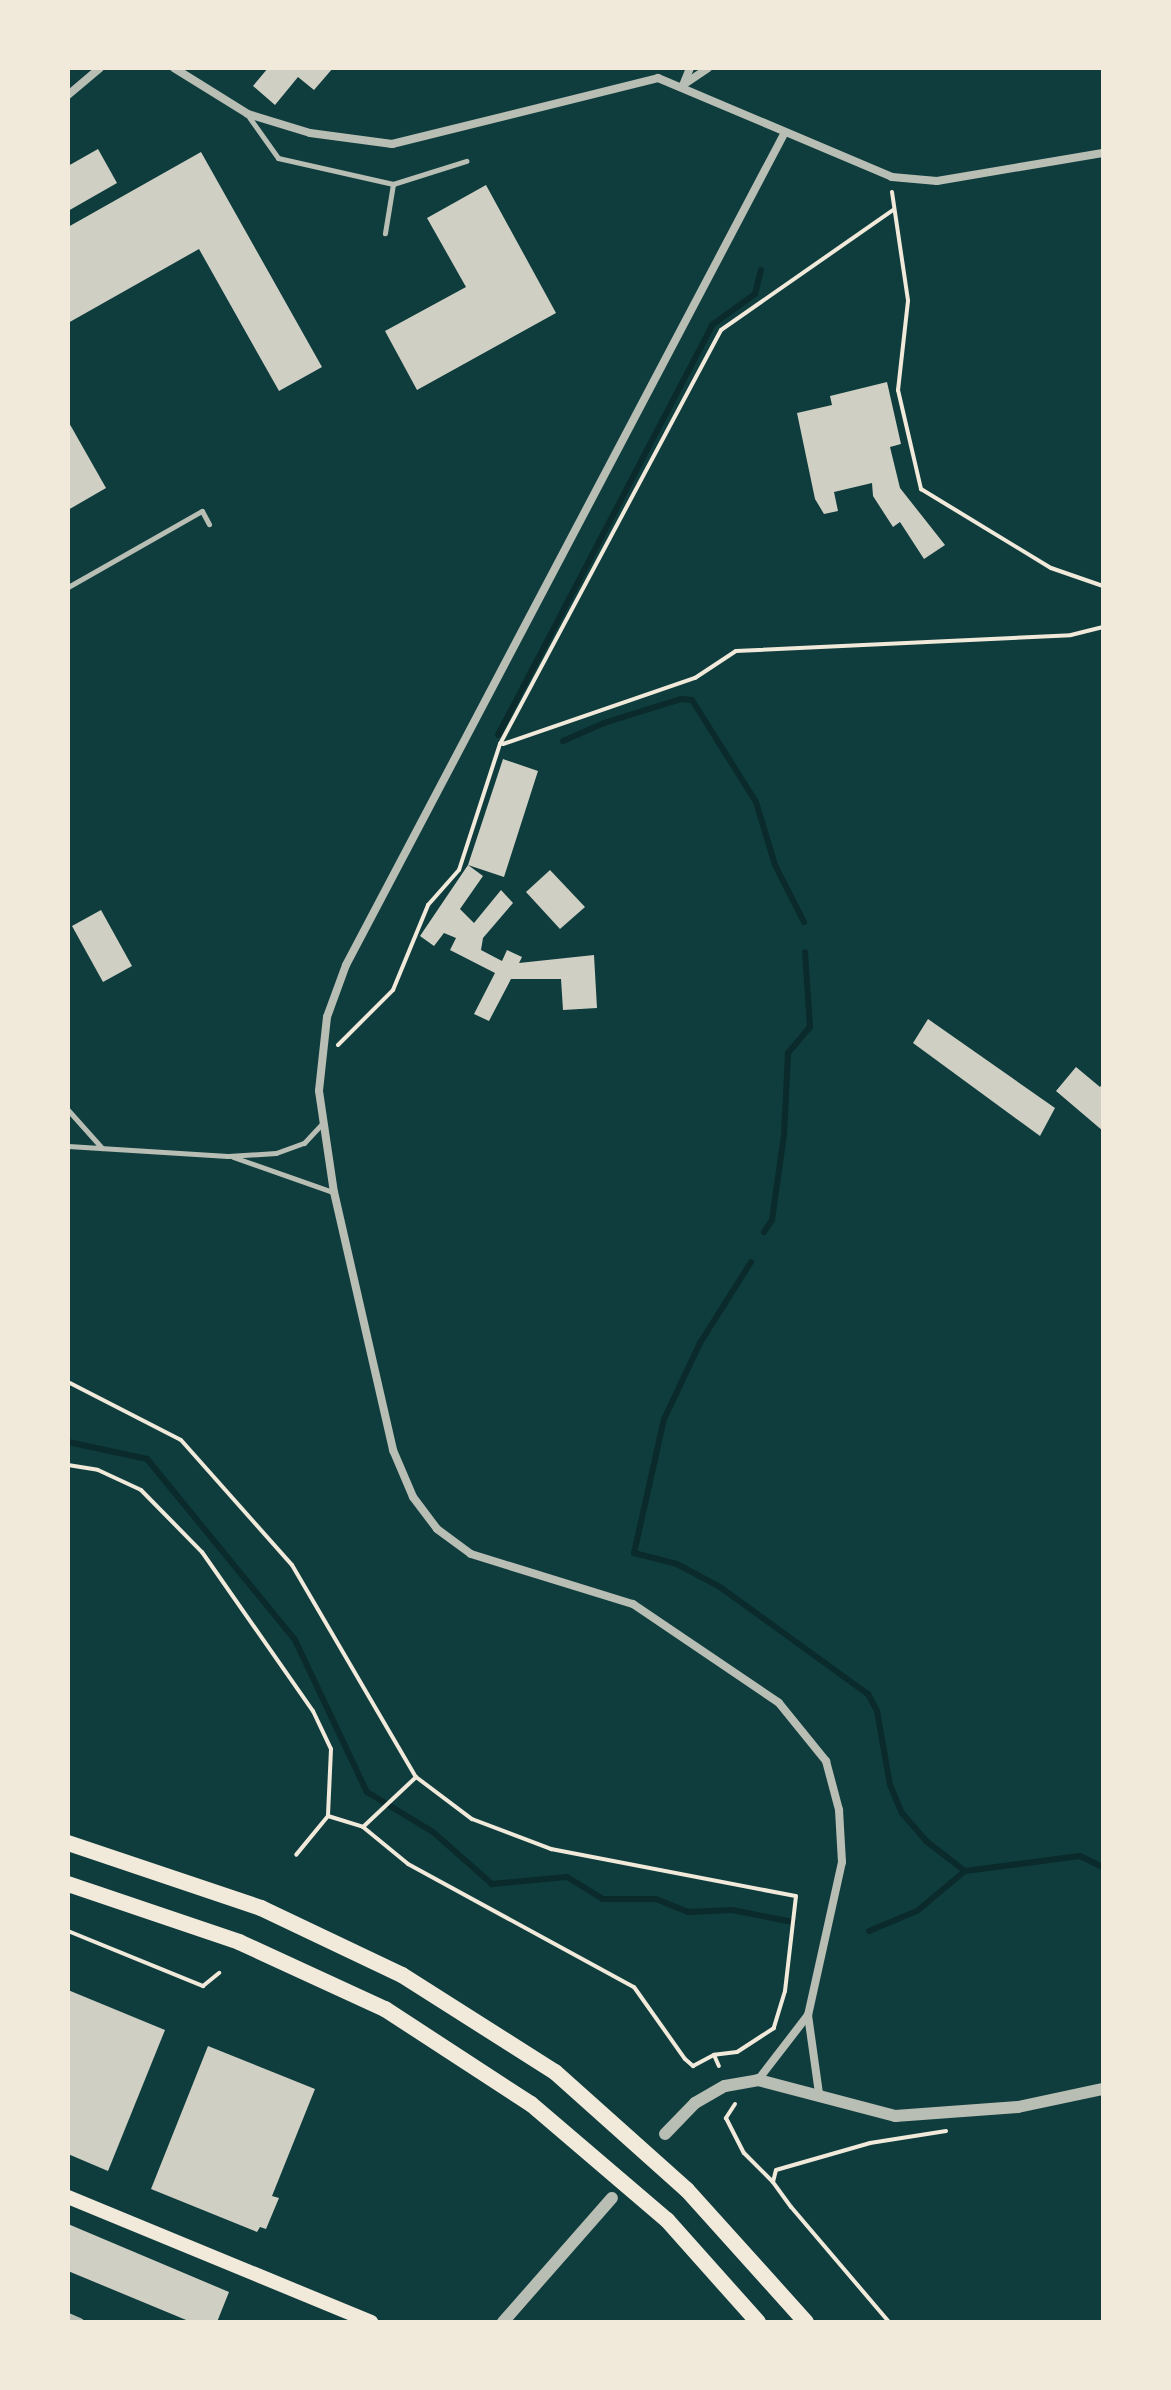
<!DOCTYPE html>
<style>
body{margin:0}
#map{position:relative;width:1171px;height:2390px;overflow:hidden;background:#0f3d3e;font-family:Literata,serif}
div>[style]{position:absolute}
[style*='--x']{left:calc(var(--x)*1px);top:calc(var(--y)*1px);width:calc(var(--w)*1px);rotate:calc(var(--a)*1deg)}
.stream>*{height:6px;margin:-3px;padding:0 3px;transform-origin:3px;border-radius:3px;background:#0a2a2b}
.building>*{inset:0;background:#cfcfc3}
.path>*{height:4px;margin:-2px;padding:0 2px;transform-origin:2px;border-radius:2px;background:#f1e9da}
.service>*{height:5px;margin:-2.5px;padding:0 2.5px;transform-origin:2.5px;border-radius:2.5px;background:#b8beb3}
.minor>*{height:8px;margin:-4px;padding:0 4px;transform-origin:4px;border-radius:4px;background:#b8beb3}
.tertiary>*{height:12px;margin:-6px;padding:0 6px;transform-origin:6px;border-radius:6px;background:#b8beb3}
.secondary>*{height:14px;margin:-7px;padding:0 7px;transform-origin:7px;border-radius:7px;background:#f1e9da}
.trunk>*{height:16px;margin:-8px;padding:0 8px;transform-origin:8px;border-radius:8px;background:#f1e9da}
span{translate:-50% -50%;white-space:nowrap;text-align:center;line-height:1.15;-webkit-text-stroke:8px #f1e9da;paint-order:stroke}
.frame{position:absolute;inset:0;border:70px solid #f1e9da;pointer-events:none}
</style>
<div id="map">
<div class="stream">
<div style="--x:498;--y:735;--w:462;--a:-62.4"></div>
<div style="--x:712;--y:325;--w:53;--a:-35.8"></div>
<div style="--x:755;--y:294;--w:25;--a:-76"></div>
<div style="--x:563;--y:741;--w:45;--a:-23.7"></div>
<div style="--x:604;--y:723;--w:81;--a:-17.3"></div>
<div style="--x:681;--y:699;--w:11;--a:5"></div>
<div style="--x:692;--y:700;--w:120;--a:57.9"></div>
<div style="--x:756;--y:802;--w:66;--a:73.2"></div>
<div style="--x:775;--y:865;--w:64;--a:63"></div>
<div style="--x:764;--y:1232;--w:14;--a:-56"></div>
<div style="--x:772;--y:1220;--w:86;--a:-82"></div>
<div style="--x:784;--y:1135;--w:82;--a:-87.2"></div>
<div style="--x:788;--y:1053;--w:34;--a:-50"></div>
<div style="--x:810;--y:1027;--w:75;--a:-93.8"></div>
<div style="--x:751;--y:1262;--w:96;--a:122.2"></div>
<div style="--x:700;--y:1343;--w:84;--a:115.3"></div>
<div style="--x:664;--y:1419;--w:137;--a:102.6"></div>
<div style="--x:634;--y:1553;--w:44;--a:14.3"></div>
<div style="--x:677;--y:1564;--w:49;--a:28.1"></div>
<div style="--x:720;--y:1587;--w:183;--a:35.9"></div>
<div style="--x:868;--y:1694;--w:19;--a:62"></div>
<div style="--x:877;--y:1711;--w:75;--a:80"></div>
<div style="--x:890;--y:1785;--w:30;--a:67"></div>
<div style="--x:902;--y:1813;--w:37;--a:49"></div>
<div style="--x:926;--y:1841;--w:49;--a:37.6"></div>
<div style="--x:68;--y:1442;--w:81;--a:12.1"></div>
<div style="--x:147;--y:1459;--w:234;--a:50.7"></div>
<div style="--x:295;--y:1640;--w:168;--a:64.7"></div>
<div style="--x:367;--y:1792;--w:77;--a:31.2"></div>
<div style="--x:433;--y:1832;--w:79;--a:41.4"></div>
<div style="--x:492;--y:1884;--w:75;--a:-5.3"></div>
<div style="--x:567;--y:1877;--w:42;--a:31.4"></div>
<div style="--x:603;--y:1899;--w:53;--a:0"></div>
<div style="--x:656;--y:1899;--w:35;--a:22"></div>
<div style="--x:689;--y:1912;--w:43;--a:-2.7"></div>
<div style="--x:732;--y:1910;--w:62;--a:11.1"></div>
<div style="--x:869;--y:1931;--w:52;--a:-22.6"></div>
<div style="--x:917;--y:1911;--w:62;--a:-39.8"></div>
<div style="--x:965;--y:1871;--w:116;--a:-7.4"></div>
<div style="--x:1080;--y:1856;--w:25;--a:26"></div>
</div>
<div class="building">
<div style="clip-path:polygon(268px 68px,333px 68px,314px 90px,298px 77px,275px 105px,253px 86px)"></div>
<div style="clip-path:polygon(98px 149px,117px 183px,68px 211px,68px 166px)"></div>
<div style="clip-path:polygon(201px 152px,322px 367px,279px 391px,199px 249px,68px 323px,68px 227px)"></div>
<div style="clip-path:polygon(486px 185px,556px 313px,417px 390px,385px 331px,466px 287px,427px 218px)"></div>
<div style="clip-path:polygon(887px 382px,901px 444px,890px 447px,900px 488px,945px 545px,924px 559px,900px 522px,893px 527px,873px 496px,872px 483px,834px 492px,838px 511px,824px 514px,815px 499px,797px 413px,832px 405px,830px 396px)"></div>
<div style="clip-path:polygon(68px 421px,106px 488px,68px 510px)"></div>
<div style="clip-path:polygon(503px 759px,538px 771px,504px 877px,468px 865px,483px 876px,460px 909px,474px 923px,501px 890px,513px 903px,483px 938px,481px 950px,502px 961px,507px 950px,522px 957px,519px 963px,594px 955px,597px 1008px,563px 1010px,561px 979px,511px 979px,489px 1021px,474px 1014px,495px 973px,450px 950px,456px 938px,444px 933px,434px 946px,420px 936px,468px 865px)"></div>
<div style="clip-path:polygon(550px 870px,585px 907px,560px 929px,526px 892px)"></div>
<div style="clip-path:polygon(101px 910px,132px 966px,103px 982px,72px 926px)"></div>
<div style="clip-path:polygon(928px 1019px,1055px 1108px,1040px 1136px,913px 1043px)"></div>
<div style="clip-path:polygon(1076px 1067px,1100px 1087px,1103px 1083px,1103px 1131px,1056px 1091px)"></div>
<div style="clip-path:polygon(68px 1990px,165px 2030px,108px 2171px,68px 2154px)"></div>
<div style="clip-path:polygon(208px 2046px,315px 2089px,272px 2196px,279px 2198px,266px 2229px,260px 2227px,257px 2232px,151px 2189px)"></div>
<div style="clip-path:polygon(68px 2224px,229px 2292px,217px 2322px,191px 2322px,68px 2271px)"></div>
</div>
<div class="path">
<div style="--x:892;--y:192;--w:110;--a:81.6"></div>
<div style="--x:908;--y:301;--w:90;--a:96.4"></div>
<div style="--x:898;--y:390;--w:102;--a:76.9"></div>
<div style="--x:921;--y:489;--w:152;--a:31.3"></div>
<div style="--x:1051;--y:568;--w:55;--a:19.1"></div>
<div style="--x:503;--y:744;--w:203;--a:-19"></div>
<div style="--x:695;--y:678;--w:49;--a:-33.4"></div>
<div style="--x:736;--y:651;--w:335;--a:-2.7"></div>
<div style="--x:1071;--y:635;--w:33;--a:-14"></div>
<div style="--x:338;--y:1045;--w:78;--a:-45"></div>
<div style="--x:393;--y:990;--w:92;--a:-67.6"></div>
<div style="--x:428;--y:905;--w:47;--a:-48.5"></div>
<div style="--x:459;--y:870;--w:133;--a:-72"></div>
<div style="--x:500;--y:744;--w:469;--a:-61.9"></div>
<div style="--x:721;--y:330;--w:210;--a:-34.9"></div>
<div style="--x:68;--y:1382;--w:127;--a:27.2"></div>
<div style="--x:181;--y:1440;--w:167;--a:48.4"></div>
<div style="--x:292;--y:1565;--w:246;--a:59.7"></div>
<div style="--x:416;--y:1777;--w:70;--a:36.9"></div>
<div style="--x:472;--y:1819;--w:85;--a:20.8"></div>
<div style="--x:551;--y:1849;--w:249;--a:10.9"></div>
<div style="--x:796;--y:1896;--w:96;--a:96.6"></div>
<div style="--x:785;--y:1991;--w:39;--a:107"></div>
<div style="--x:774;--y:2028;--w:44;--a:147"></div>
<div style="--x:737;--y:2052;--w:23;--a:173"></div>
<div style="--x:68;--y:1465;--w:30;--a:9"></div>
<div style="--x:98;--y:1470;--w:47;--a:24.9"></div>
<div style="--x:141;--y:1490;--w:87;--a:45.5"></div>
<div style="--x:202;--y:1552;--w:194;--a:55.1"></div>
<div style="--x:313;--y:1711;--w:42;--a:64.7"></div>
<div style="--x:331;--y:1749;--w:67;--a:92.6"></div>
<div style="--x:328;--y:1816;--w:50;--a:129.4"></div>
<div style="--x:328;--y:1816;--w:37;--a:17"></div>
<div style="--x:363;--y:1827;--w:58;--a:39.4"></div>
<div style="--x:408;--y:1864;--w:257;--a:28.6"></div>
<div style="--x:634;--y:1987;--w:88;--a:54.7"></div>
<div style="--x:685;--y:2059;--w:11;--a:41"></div>
<div style="--x:693;--y:2066;--w:24;--a:-28"></div>
<div style="--x:714;--y:2055;--w:12;--a:66"></div>
<div style="--x:363;--y:1827;--w:73;--a:-43.3"></div>
<div style="--x:68;--y:1931;--w:146;--a:22.2"></div>
<div style="--x:203;--y:1986;--w:21;--a:-39"></div>
<div style="--x:735;--y:2104;--w:17;--a:123"></div>
<div style="--x:726;--y:2118;--w:39;--a:63"></div>
<div style="--x:744;--y:2153;--w:41;--a:45"></div>
<div style="--x:889;--y:2322;--w:151;--a:-130.4"></div>
<div style="--x:791;--y:2207;--w:31;--a:-126"></div>
<div style="--x:773;--y:2182;--w:12;--a:-76"></div>
<div style="--x:776;--y:2170;--w:98;--a:-16"></div>
<div style="--x:870;--y:2143;--w:77;--a:-9"></div>
</div>
<div class="service">
<div style="--x:249;--y:117;--w:50;--a:54.7"></div>
<div style="--x:278;--y:158;--w:118;--a:12.7"></div>
<div style="--x:393;--y:184;--w:50;--a:99.3"></div>
<div style="--x:393;--y:184;--w:77;--a:-17.5"></div>
<div style="--x:68;--y:587;--w:154;--a:-29.6"></div>
<div style="--x:202;--y:511;--w:15;--a:62"></div>
<div style="--x:68;--y:1110;--w:51;--a:48.2"></div>
<div style="--x:68;--y:1146;--w:160;--a:3.6"></div>
<div style="--x:228;--y:1156;--w:48;--a:-3.6"></div>
<div style="--x:276;--y:1153;--w:30;--a:-20"></div>
<div style="--x:304;--y:1143;--w:26;--a:-47"></div>
<div style="--x:233;--y:1157;--w:106;--a:19.3"></div>
</div>
<div class="minor">
<div style="--x:174;--y:68;--w:87;--a:31.9"></div>
<div style="--x:248;--y:114;--w:65;--a:17"></div>
<div style="--x:310;--y:133;--w:83;--a:7.6"></div>
<div style="--x:392;--y:144;--w:274;--a:-13.9"></div>
<div style="--x:658;--y:78;--w:254;--a:22.9"></div>
<div style="--x:892;--y:177;--w:45;--a:5.1"></div>
<div style="--x:937;--y:181;--w:168;--a:-9.6"></div>
<div style="--x:690;--y:68;--w:18;--a:112"></div>
<div style="--x:683;--y:85;--w:30;--a:-34"></div>
<div style="--x:68;--y:95;--w:42;--a:-40.2"></div>
<div style="--x:784;--y:134;--w:939;--a:117.79"></div>
<div style="--x:346;--y:965;--w:55;--a:110.1"></div>
<div style="--x:327;--y:1017;--w:74;--a:96.2"></div>
<div style="--x:319;--y:1091;--w:102;--a:81.6"></div>
<div style="--x:334;--y:1192;--w:265;--a:77.1"></div>
<div style="--x:393;--y:1450;--w:51;--a:66.9"></div>
<div style="--x:413;--y:1497;--w:40;--a:53"></div>
<div style="--x:437;--y:1529;--w:42;--a:36.3"></div>
<div style="--x:471;--y:1554;--w:170;--a:17.2"></div>
<div style="--x:633;--y:1604;--w:176;--a:34.1"></div>
<div style="--x:779;--y:1703;--w:75;--a:51"></div>
<div style="--x:826;--y:1761;--w:51;--a:75.1"></div>
<div style="--x:839;--y:1810;--w:52;--a:86.7"></div>
<div style="--x:842;--y:1862;--w:157;--a:102.5"></div>
<div style="--x:808;--y:2015;--w:79;--a:82"></div>
<div style="--x:758;--y:2080;--w:82;--a:-52.4"></div>
<div style="--x:68;--y:2317;--w:13;--a:23"></div>
</div>
<div class="tertiary">
<div style="--x:665;--y:2134;--w:43;--a:-45.9"></div>
<div style="--x:695;--y:2103;--w:34;--a:-30"></div>
<div style="--x:725;--y:2086;--w:34;--a:-10"></div>
<div style="--x:758;--y:2080;--w:142;--a:14.7"></div>
<div style="--x:895;--y:2116;--w:123;--a:-4.2"></div>
<div style="--x:1018;--y:2107;--w:87;--a:-12"></div>
<div style="--x:503;--y:2322;--w:165;--a:-48.7"></div>
</div>
<div class="secondary">
<div style="--x:68;--y:2197;--w:328;--a:22.4"></div>
</div>
<div class="trunk">
<div style="--x:68;--y:1843;--w:204;--a:18.6"></div>
<div style="--x:261;--y:1908;--w:156;--a:25.4"></div>
<div style="--x:402;--y:1975;--w:181;--a:32.4"></div>
<div style="--x:555;--y:2072;--w:177;--a:41.8"></div>
<div style="--x:687;--y:2190;--w:178;--a:48"></div>
<div style="--x:68;--y:1884;--w:181;--a:18.7"></div>
<div style="--x:239;--y:1942;--w:161;--a:24.7"></div>
<div style="--x:385;--y:2009;--w:174;--a:33.1"></div>
<div style="--x:531;--y:2104;--w:179;--a:40.5"></div>
<div style="--x:667;--y:2220;--w:137;--a:48.3"></div>
</div>
<div class="frame"></div>
</div>
